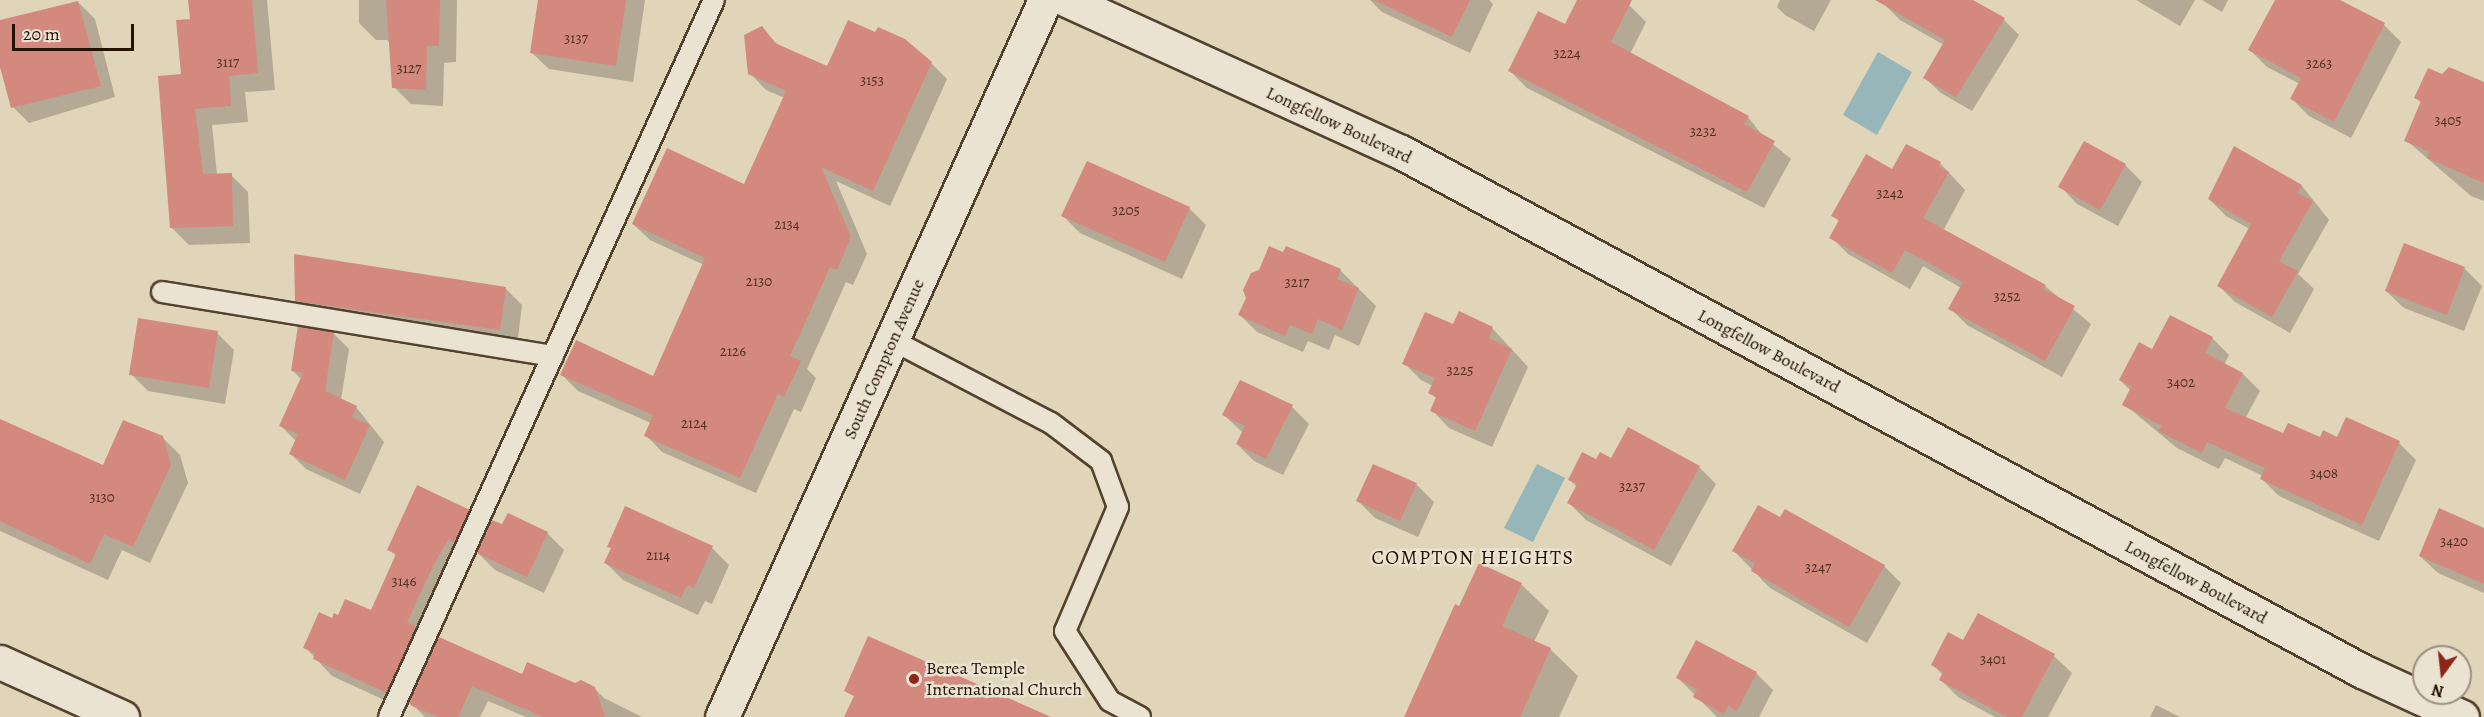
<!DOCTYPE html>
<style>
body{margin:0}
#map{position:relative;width:2484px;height:717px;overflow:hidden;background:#e0d4b9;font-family:Alegreya,serif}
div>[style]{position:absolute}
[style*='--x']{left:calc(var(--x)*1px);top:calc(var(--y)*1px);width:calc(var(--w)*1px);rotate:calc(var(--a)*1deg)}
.water>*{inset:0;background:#97b6b9}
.shadow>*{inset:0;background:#0003}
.building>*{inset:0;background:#d4897f}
.roads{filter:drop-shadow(2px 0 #53432e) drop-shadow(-2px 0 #53432e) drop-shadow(0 2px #53432e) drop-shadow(0 -2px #53432e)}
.service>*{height:20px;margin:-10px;padding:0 10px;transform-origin:10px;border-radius:10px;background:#ebe3d2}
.minor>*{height:33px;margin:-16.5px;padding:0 16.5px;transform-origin:16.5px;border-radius:16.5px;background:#ebe3d2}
.secondary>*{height:33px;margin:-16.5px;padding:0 16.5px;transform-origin:16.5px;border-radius:16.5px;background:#ebe3d2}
.dots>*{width:16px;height:16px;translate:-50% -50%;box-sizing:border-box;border:3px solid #ebe3d2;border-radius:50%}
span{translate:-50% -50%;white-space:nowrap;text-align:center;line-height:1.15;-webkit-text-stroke:5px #ebe3d2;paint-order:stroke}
.number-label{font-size:15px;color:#503020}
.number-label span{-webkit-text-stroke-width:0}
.street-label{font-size:18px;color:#241300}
.poi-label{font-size:18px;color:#241300}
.left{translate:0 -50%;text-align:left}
.neighbourhood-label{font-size:20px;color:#241300;letter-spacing:1.5px}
.north{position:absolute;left:2412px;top:645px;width:60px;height:60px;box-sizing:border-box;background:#ebe3d2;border:2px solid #9b907e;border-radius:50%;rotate:195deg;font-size:16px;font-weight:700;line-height:24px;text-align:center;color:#241300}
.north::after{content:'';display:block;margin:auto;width:21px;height:27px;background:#8f2418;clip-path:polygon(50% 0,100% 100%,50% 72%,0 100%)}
.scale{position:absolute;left:12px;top:24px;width:122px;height:27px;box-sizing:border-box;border:3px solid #241300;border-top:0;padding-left:8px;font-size:18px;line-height:21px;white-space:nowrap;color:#241300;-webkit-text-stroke:4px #ebe3d2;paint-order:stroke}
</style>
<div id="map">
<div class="water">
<div style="clip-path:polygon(1878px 52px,1912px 72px,1877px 135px,1843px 115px)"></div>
<div style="clip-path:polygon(1537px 464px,1565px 478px,1533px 542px,1504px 528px)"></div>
</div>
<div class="shadow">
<div style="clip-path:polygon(190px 0,267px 0,275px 90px,245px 92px,248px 122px,212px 125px,217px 175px,231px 175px,248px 192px,250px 243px,189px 245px,171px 227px,183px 76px,191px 21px)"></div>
<div style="clip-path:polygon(359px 0,457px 0,456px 62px,444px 63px,443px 106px,411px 104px,394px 87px,394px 53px,388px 40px,376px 40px,359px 23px)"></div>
<div style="clip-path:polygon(540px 0,645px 0,633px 82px,549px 69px,531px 52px)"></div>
<div style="clip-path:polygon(1370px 0,1489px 0,1493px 4px,1470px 53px,1382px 12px)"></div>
<div style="clip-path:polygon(1578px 0,1619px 0,1629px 5px,1646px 22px,1630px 54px,1748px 117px,1763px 136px,1791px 159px,1764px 208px,1527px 88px,1510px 71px,1565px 26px)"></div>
<div style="clip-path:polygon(1780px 0,1831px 0,1814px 31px,1785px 15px,1777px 7px)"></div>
<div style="clip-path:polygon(1886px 0,1970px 0,2004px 20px,2019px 35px,1972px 111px,1941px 93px,1925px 78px,1944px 45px,1900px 20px,1884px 4px)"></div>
<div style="clip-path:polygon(2136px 0,2195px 0,2180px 26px)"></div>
<div style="clip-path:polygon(2202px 0,2228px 0,2222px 12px)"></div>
<div style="clip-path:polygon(2277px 0,2337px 0,2384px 25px,2401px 42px,2351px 138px,2309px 116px,2292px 99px,2300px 84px,2267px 67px,2250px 50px)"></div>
<div style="clip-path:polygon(78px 2px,95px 19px,115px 97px,29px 123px,12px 106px,0 61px,0 22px)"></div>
<div style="clip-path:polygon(762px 28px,779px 46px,828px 68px,931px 63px,947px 79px,890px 206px,836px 181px,867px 254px,853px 285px,846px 282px,807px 369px,816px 378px,801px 412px,794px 409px,756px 493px,662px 452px,646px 435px,651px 423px,578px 391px,562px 375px,653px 378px,704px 265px,650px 240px,633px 224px,745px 186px,785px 98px,766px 90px,750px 73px)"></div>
<div style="clip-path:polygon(2443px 76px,2484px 83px,2484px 201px,2471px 196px,2406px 140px,2421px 103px,2416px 98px)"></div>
<div style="clip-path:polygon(2235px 148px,2302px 186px,2329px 220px,2298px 274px,2314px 289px,2290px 333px,2235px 302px,2218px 285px,2250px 229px,2226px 216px,2209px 199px)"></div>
<div style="clip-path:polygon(1940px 163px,1965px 190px,1943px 231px,2045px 286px,2091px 324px,2062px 377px,1967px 325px,1950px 308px,1961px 288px,1923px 266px,1910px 289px,1848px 254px,1831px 237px,1840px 222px,1833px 216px,1893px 171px)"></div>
<div style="clip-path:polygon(2125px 165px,2142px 182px,2118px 226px,2077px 204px,2060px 186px)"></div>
<div style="clip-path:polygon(1189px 208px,1206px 225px,1182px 279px,1080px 233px,1063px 216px)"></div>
<div style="clip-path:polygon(2404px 245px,2465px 269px,2482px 286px,2464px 331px,2404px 308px,2386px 291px)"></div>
<div style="clip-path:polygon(1340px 270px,1376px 306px,1359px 346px,1335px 335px,1329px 350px,1308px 341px,1303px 352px,1257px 332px,1240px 315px)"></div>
<div style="clip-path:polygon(505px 288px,522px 305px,517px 346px,314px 318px,297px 301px)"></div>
<div style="clip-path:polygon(1454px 326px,1492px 328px,1528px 367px,1492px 447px,1449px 428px,1432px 410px,1437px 399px,1430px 393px,1433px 386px,1421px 380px,1404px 363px)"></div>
<div style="clip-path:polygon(217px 333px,234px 350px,225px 404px,148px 391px,131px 374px)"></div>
<div style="clip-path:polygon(334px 334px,349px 349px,341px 400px,356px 407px,384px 442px,360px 494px,306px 469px,291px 454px,296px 441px,281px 426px,302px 380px,293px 371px)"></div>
<div style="clip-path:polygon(2212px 338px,2229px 355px,2224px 365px,2243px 374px,2260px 391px,2245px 419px,2284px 435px,2321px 439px,2338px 439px,2347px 419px,2399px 443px,2416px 460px,2379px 541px,2279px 496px,2262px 479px,2263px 476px,2225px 458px,2219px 469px,2177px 448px,2124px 404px,2131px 391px,2120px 380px,2153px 351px)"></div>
<div style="clip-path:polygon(1292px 407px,1309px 424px,1283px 475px,1254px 461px,1237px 444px,1243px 433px,1224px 415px)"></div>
<div style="clip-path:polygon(0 421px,104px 467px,162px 437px,180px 455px,188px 483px,150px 563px,122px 550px,108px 580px,0 531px)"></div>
<div style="clip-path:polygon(1611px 460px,1699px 467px,1716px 484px,1671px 566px,1586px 520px,1569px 503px,1577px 487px,1570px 480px,1596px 461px)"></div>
<div style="clip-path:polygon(1374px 466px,1417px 485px,1434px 502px,1418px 537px,1375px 518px,1358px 501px)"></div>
<div style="clip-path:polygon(469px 511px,486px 528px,472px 559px,466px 556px,425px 637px,433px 645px,404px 709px,332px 676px,305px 647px,333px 620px,371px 612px,397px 557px,389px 549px)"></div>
<div style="clip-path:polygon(503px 526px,547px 533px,564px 550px,544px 593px,495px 570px,478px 553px)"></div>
<div style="clip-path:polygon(2484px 529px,2484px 593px,2438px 573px,2420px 556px)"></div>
<div style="clip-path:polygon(609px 546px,712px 548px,729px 565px,712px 604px,705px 601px,698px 615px,623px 580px,606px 563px,612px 549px)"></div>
<div style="clip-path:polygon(1734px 551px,1884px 566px,1901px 583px,1867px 643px,1770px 588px)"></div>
<div style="clip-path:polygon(1521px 584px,1549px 611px,1534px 642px,1550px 649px,1578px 676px,1559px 717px,1406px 717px,1460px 608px)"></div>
<div style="clip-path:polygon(1978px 615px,2054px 656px,2072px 673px,2048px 717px,1995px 717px,1958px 697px,1941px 680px,1943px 675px,1933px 665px,1964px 642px)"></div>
<div style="clip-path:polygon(439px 639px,522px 676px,594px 688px,604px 698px,642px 717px,526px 717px,488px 701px,480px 717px,425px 717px,410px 702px)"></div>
<div style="clip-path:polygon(1756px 673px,1773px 690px,1759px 717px,1717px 717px,1678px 678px)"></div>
<div style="clip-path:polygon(2156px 705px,2180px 717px,2150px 717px)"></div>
</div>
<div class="building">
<div style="clip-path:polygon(188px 0,252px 0,258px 73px,229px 76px,231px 106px,195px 109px,203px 174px,232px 173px,233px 226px,170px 228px,158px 76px,181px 74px,176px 20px,190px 19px)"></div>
<div style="clip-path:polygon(386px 0,440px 0,439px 46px,427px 46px,426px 90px,392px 88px)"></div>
<div style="clip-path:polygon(538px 0,626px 0,616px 66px,530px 53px)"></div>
<div style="clip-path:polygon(1374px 0,1470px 0,1452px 37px)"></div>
<div style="clip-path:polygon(1577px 0,1632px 0,1611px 42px,1749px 116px,1744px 124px,1775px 141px,1747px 192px,1508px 71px,1538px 11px,1565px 24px)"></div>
<div style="clip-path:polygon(1875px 0,1973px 0,2005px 18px,1956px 97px,1923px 78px,1945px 40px)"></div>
<div style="clip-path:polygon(2275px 0,2340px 0,2385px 23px,2334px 122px,2290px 99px,2301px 78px,2248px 50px)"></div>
<div style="clip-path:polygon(78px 1px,101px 86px,11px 108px,0 67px,0 20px)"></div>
<div style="clip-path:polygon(848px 20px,875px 32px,878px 27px,905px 39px,932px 62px,873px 191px,821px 167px,851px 237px,837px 270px,830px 267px,790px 356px,801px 361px,784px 397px,778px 394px,740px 478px,644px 436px,653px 415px,560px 375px,576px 340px,653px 376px,705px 258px,632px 224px,667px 148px,744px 184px,786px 91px,748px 74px,744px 35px,762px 26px,775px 43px,827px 66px)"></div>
<div style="clip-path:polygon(2449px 67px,2484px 82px,2484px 183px,2427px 158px,2430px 152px,2404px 141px,2421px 101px,2414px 98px,2428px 68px,2442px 74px)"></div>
<div style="clip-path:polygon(2084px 141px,2126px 164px,2100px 210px,2058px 187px)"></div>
<div style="clip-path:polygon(1906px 144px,1941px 162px,1938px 166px,1949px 172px,1923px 218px,2046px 285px,2043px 289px,2075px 306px,2045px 361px,1948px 309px,1963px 282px,1905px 250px,1892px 273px,1829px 238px,1839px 220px,1831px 216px,1866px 154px,1892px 169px)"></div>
<div style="clip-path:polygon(2234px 146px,2302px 185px,2298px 193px,2313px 201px,2279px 261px,2298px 271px,2272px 317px,2217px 286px,2251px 224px,2208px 199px)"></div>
<div style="clip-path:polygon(1087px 161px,1190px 207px,1165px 262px,1061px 216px)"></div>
<div style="clip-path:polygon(2404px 243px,2465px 267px,2447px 315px,2385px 291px)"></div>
<div style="clip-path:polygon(1269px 246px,1283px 252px,1286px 246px,1341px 269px,1337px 279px,1359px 288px,1342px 330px,1318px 319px,1312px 334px,1290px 325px,1285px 336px,1238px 315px,1246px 298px,1243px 290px,1251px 273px,1259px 270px)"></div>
<div style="clip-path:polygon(294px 254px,506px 287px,500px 330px,295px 301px)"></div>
<div style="clip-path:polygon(1459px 311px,1493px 327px,1489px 338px,1512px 349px,1475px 431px,1430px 411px,1436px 397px,1428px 393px,1435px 378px,1402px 364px,1425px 312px,1453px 324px)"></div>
<div style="clip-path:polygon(2170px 315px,2213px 337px,2205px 353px,2243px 373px,2225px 408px,2283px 433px,2288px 423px,2320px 437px,2323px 430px,2337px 437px,2346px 417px,2400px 441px,2362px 525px,2260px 479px,2265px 468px,2207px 442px,2202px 453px,2158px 431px,2162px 426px,2122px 405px,2131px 387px,2119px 380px,2139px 342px,2152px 349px)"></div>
<div style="clip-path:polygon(138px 318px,218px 331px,209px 388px,129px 375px)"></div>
<div style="clip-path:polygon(298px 326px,334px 332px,325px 391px,357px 406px,352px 417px,370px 425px,345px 480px,289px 454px,298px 434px,279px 426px,303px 373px,291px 371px)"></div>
<div style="clip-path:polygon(1240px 380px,1293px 405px,1266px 459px,1236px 444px,1245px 426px,1222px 415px)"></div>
<div style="clip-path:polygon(0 419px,103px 465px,123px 420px,163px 436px,171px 465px,133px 547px,104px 534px,90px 564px,0 521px)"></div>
<div style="clip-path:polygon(1628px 427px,1700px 466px,1654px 550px,1567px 503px,1577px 484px,1568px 480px,1582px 452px,1596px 459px,1600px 452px,1611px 458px)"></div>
<div style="clip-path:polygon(1373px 464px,1417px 483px,1400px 521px,1356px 501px)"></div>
<div style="clip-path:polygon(417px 485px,470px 510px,455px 543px,448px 540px,434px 564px,407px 622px,417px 627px,387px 693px,313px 659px,315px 653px,303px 648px,319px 612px,332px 618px,334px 613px,338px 615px,345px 599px,371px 610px,396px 554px,387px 550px)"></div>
<div style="clip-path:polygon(1758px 505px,1780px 517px,1785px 509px,1885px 565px,1849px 627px,1751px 571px,1755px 563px,1732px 551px)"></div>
<div style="clip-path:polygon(625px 506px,713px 546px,694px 588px,687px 585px,681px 598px,604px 563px,611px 548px,607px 547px)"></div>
<div style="clip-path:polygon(2439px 508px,2484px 528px,2484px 584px,2419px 556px)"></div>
<div style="clip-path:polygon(508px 513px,548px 532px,527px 577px,477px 553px,492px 520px,502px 524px)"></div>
<div style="clip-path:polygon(1479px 563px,1522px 583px,1502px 626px,1551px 648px,1520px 717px,1404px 717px,1455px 604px,1459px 606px)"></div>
<div style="clip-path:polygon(1978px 613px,2055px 654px,2022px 717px,2007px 717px,1939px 680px,1943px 672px,1931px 665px,1948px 632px,1963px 640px)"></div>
<div style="clip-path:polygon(868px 636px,977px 684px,1051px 717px,844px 717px,854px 696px,844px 691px)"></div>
<div style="clip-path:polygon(439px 637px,522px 674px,527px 662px,575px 683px,581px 680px,595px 687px,605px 717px,543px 717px,472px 686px,458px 717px,438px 717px,412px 706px,409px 703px)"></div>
<div style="clip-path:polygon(1696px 640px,1757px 672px,1737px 711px,1728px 706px,1724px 714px,1693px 697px,1697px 689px,1676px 678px)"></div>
</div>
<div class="roads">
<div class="service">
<div style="--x:162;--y:292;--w:396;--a:9.3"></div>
<div style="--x:892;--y:340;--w:179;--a:27.6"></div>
<div style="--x:1051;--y:423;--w:63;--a:37.2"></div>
<div style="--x:1101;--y:461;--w:49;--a:69.7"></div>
<div style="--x:1118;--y:507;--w:135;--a:113.1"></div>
<div style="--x:1065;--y:631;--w:83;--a:57.3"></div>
<div style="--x:1110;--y:701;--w:34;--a:28"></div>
<div style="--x:389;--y:717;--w:787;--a:-65.62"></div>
</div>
<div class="minor">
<div style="--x:1067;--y:0;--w:367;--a:24.5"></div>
<div style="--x:1401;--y:152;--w:1092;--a:28.37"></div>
<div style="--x:2362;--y:671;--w:110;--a:24.7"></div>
</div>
<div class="secondary">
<div style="--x:0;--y:662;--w:134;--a:24.3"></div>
<div style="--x:722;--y:717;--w:786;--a:-65.75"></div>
</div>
</div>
<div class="dots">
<div style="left:914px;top:679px;background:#8f2418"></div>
</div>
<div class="number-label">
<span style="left:576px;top:39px">3137</span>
<span style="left:1567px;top:54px">3224</span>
<span style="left:228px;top:63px">3117</span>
<span style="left:2319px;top:64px">3263</span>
<span style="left:409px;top:69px">3127</span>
<span style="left:872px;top:81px">3153</span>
<span style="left:2448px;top:121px">3405</span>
<span style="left:1703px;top:132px">3232</span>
<span style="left:1890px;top:194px">3242</span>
<span style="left:1126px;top:211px">3205</span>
<span style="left:787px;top:225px">2134</span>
<span style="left:759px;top:282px">2130</span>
<span style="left:1297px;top:283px">3217</span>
<span style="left:2007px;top:297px">3252</span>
<span style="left:733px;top:352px">2126</span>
<span style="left:1460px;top:371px">3225</span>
<span style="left:2181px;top:383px">3402</span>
<span style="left:694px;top:424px">2124</span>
<span style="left:2324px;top:474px">3408</span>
<span style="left:1632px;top:487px">3237</span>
<span style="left:102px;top:498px">3130</span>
<span style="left:2454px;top:542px">3420</span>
<span style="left:658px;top:556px">2114</span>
<span style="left:1818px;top:568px">3247</span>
<span style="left:404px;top:582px">3146</span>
<span style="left:1993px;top:660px">3401</span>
</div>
<div class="street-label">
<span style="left:1339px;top:125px;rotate:25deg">Longfellow Boulevard</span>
<span style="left:1769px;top:351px;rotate:28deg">Longfellow Boulevard</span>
<span style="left:884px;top:359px;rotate:-66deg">South Compton Avenue</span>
<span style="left:2196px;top:582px;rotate:28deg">Longfellow Boulevard</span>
</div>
<div class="poi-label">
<span class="left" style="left:926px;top:679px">Berea Temple<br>International Church</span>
</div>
<div class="neighbourhood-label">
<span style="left:1473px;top:557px">COMPTON HEIGHTS</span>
</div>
<div class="north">N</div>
<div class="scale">20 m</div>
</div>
